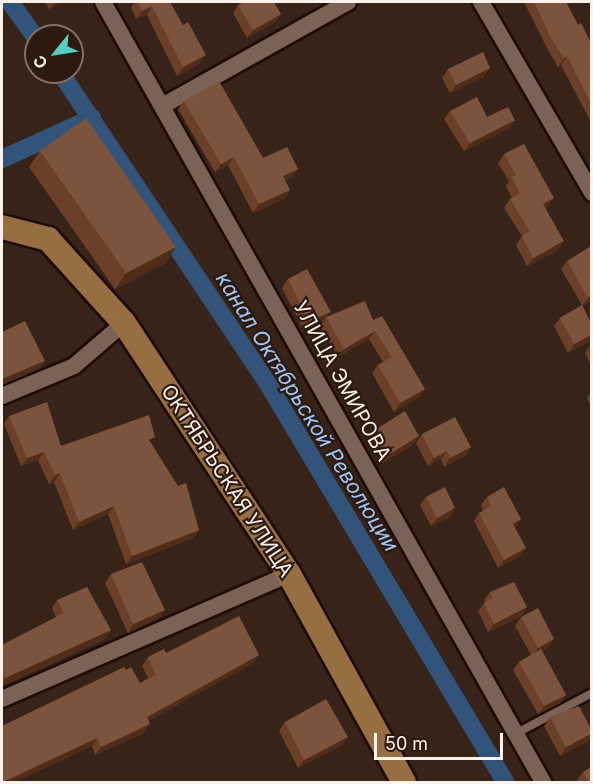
<!DOCTYPE html>
<meta charset="utf-8">
<style>
body{margin:0}
#map{position:relative;width:593px;height:784px;overflow:hidden;background:#382319;font-family:Inter,sans-serif}
div>[style]{position:absolute}
[style*='--x']{left:calc(var(--x)*1px);top:calc(var(--y)*1px);width:calc(var(--w)*1px);rotate:calc(var(--a)*1deg)}
.canal>*{height:18px;margin:-9px;padding:0 9px;transform-origin:9px;border-radius:9px;background:#32547b}
.roads{filter:drop-shadow(2px 0 #1e0c04) drop-shadow(-2px 0 #1e0c04) drop-shadow(0 2px #1e0c04) drop-shadow(0 -2px #1e0c04)}
.lane>*{height:8px;margin:-4px;padding:0 4px;transform-origin:4px;border-radius:4px;background:#7a6256}
.street>*{height:16px;margin:-8px;padding:0 8px;transform-origin:8px;border-radius:8px;background:#7a6256}
.secondary>*{height:24px;margin:-12px;padding:0 12px;transform-origin:12px;border-radius:12px;background:#976d42}
.wall>*{inset:0;background:#6c4028}
.shaded-wall>*{inset:0;background:#512d19}
.building>*{inset:0;background:#7c533d}
span{translate:-50% -50%;white-space:nowrap;text-align:center;line-height:1.15;-webkit-text-stroke:4.5px #2d1a0f;paint-order:stroke}
.street-label{font-size:20px;color:#fdf2ec}
.water-label{font-size:21px;color:#9cc6f9;font-style:italic}
.frame{position:absolute;inset:0;border:3px solid #fdf2ec;pointer-events:none}
.north{position:absolute;left:24px;top:24px;width:60px;height:60px;box-sizing:border-box;background:#2d1a0f;border:2px solid #807067;border-radius:50%;rotate:240deg;font-size:16px;font-weight:700;line-height:24px;text-align:center;color:#fdf2ec}
.north::after{content:'';display:block;margin:auto;width:21px;height:27px;background:#57cec2;clip-path:polygon(50% 0,100% 100%,50% 72%,0 100%)}
.scale{position:absolute;left:374px;top:733px;width:129px;height:27px;box-sizing:border-box;border:3px solid #fdf2ec;border-top:0;padding-left:8px;font-size:18px;line-height:21px;white-space:nowrap;color:#fdf2ec;-webkit-text-stroke:4px #2d1a0f;paint-order:stroke}
</style>
<div id="map">
<div class="canal">
<div style="--x:10;--y:2;--w:44;--a:54.2"></div>
<div style="--x:60;--y:72;--w:369;--a:56.3"></div>
<div style="--x:265;--y:379;--w:469;--a:59.2"></div>
<div style="--x:2;--y:159;--w:99;--a:-24.5"></div>
</div>
<div class="roads">
<div class="lane">
<div style="--x:515;--y:734;--w:87;--a:-28"></div>
</div>
<div class="street">
<div style="--x:103;--y:2;--w:896;--a:60.57"></div>
<div style="--x:481;--y:2;--w:221;--a:59.8"></div>
<div style="--x:164;--y:105;--w:211;--a:-29.2"></div>
<div style="--x:2;--y:396;--w:78;--a:-22.6"></div>
<div style="--x:74;--y:366;--w:66;--a:-40.7"></div>
<div style="--x:2;--y:699;--w:313;--a:-23.5"></div>
</div>
<div class="secondary">
<div style="--x:2;--y:227;--w:48;--a:14.6"></div>
<div style="--x:48;--y:239;--w:113;--a:47.9"></div>
<div style="--x:124;--y:323;--w:300;--a:56.7"></div>
<div style="--x:289;--y:574;--w:238;--a:61.1"></div>
</div>
</div>
<div class="wall">
<div style="clip-path:polygon(45px 2px,64px 2px,49px 9px)"></div>
<div style="clip-path:polygon(135px 2px,170px 2px,200px 63px,177px 76px,147px 15px,136px 19px,131px 7px)"></div>
<div style="clip-path:polygon(524px 2px,566px 2px,578px 25px,591px 43px,591px 122px,561px 65px,558px 67px,547px 48px)"></div>
<div style="clip-path:polygon(238px 5px,281px 14px,275px 22px,247px 38px,233px 13px)"></div>
<div style="clip-path:polygon(490px 68px,484px 76px,450px 93px,442px 78px,448px 69px)"></div>
<div style="clip-path:polygon(184px 101px,263px 158px,298px 169px,292px 177px,285px 180px,290px 190px,284px 199px,253px 213px,228px 165px,215px 172px,178px 109px)"></div>
<div style="clip-path:polygon(450px 111px,487px 117px,515px 120px,509px 128px,464px 151px,444px 119px)"></div>
<div style="clip-path:polygon(40px 151px,176px 247px,165px 263px,115px 289px,29px 167px)"></div>
<div style="clip-path:polygon(504px 154px,548px 206px,545px 208px,558px 250px,527px 266px,516px 245px,522px 236px,504px 208px,510px 199px,512px 198px,506px 186px,509px 181px,498px 163px)"></div>
<div style="clip-path:polygon(567px 261px,591px 301px,582px 306px,590px 341px,568px 353px,554px 326px,560px 318px,582px 305px,561px 269px)"></div>
<div style="clip-path:polygon(288px 279px,327px 317px,373px 320px,425px 389px,419px 397px,394px 412px,372px 373px,378px 365px,383px 362px,369px 339px,338px 357px,320px 326px,324px 320px,303px 329px,282px 288px)"></div>
<div style="clip-path:polygon(591px 344px,591px 365px,585px 353px)"></div>
<div style="clip-path:polygon(591px 392px,591px 406px,587px 398px)"></div>
<div style="clip-path:polygon(9px 416px,61px 446px,151px 443px,199px 530px,193px 538px,126px 564px,108px 514px,73px 530px,54px 482px,49px 484px,38px 460px,21px 466px,4px 424px)"></div>
<div style="clip-path:polygon(375px 430px,413px 445px,382px 463px,369px 438px)"></div>
<div style="clip-path:polygon(422px 434px,471px 447px,466px 455px,444px 467px,441px 459px,428px 466px,416px 443px)"></div>
<div style="clip-path:polygon(426px 497px,450px 517px,431px 526px,420px 505px)"></div>
<div style="clip-path:polygon(487px 497px,515px 528px,520px 556px,498px 568px,474px 521px,479px 513px,483px 511px,481px 505px)"></div>
<div style="clip-path:polygon(111px 574px,159px 618px,128px 633px,105px 583px)"></div>
<div style="clip-path:polygon(490px 592px,527px 607px,521px 616px,488px 632px,478px 611px,485px 602px,484px 600px)"></div>
<div style="clip-path:polygon(57px 600px,111px 630px,105px 639px,2px 686px,2px 645px,56px 617px,52px 608px)"></div>
<div style="clip-path:polygon(521px 617px,548px 648px,542px 651px,566px 695px,560px 703px,538px 714px,513px 670px,519px 662px,531px 655px,515px 626px)"></div>
<div style="clip-path:polygon(259px 655px,253px 663px,148px 721px,144px 733px,95px 755px,92px 746px,12px 783px,2px 783px,126px 670px,140px 683px,148px 678px,142px 666px,148px 657px)"></div>
<div style="clip-path:polygon(550px 717px,588px 741px,560px 756px,544px 726px)"></div>
<div style="clip-path:polygon(285px 722px,342px 745px,298px 768px,279px 731px)"></div>
<div style="clip-path:polygon(583px 772px,591px 783px,578px 783px,577px 780px)"></div>
</div>
<div class="shaded-wall">
<div style="clip-path:polygon(55px 2px,64px 2px,49px 9px)"></div>
<div style="clip-path:polygon(152px 6px,147px 15px,136px 19px,142px 11px)"></div>
<div style="clip-path:polygon(281px 14px,275px 22px,247px 38px,253px 30px)"></div>
<div style="clip-path:polygon(206px 55px,200px 63px,177px 76px,183px 67px)"></div>
<div style="clip-path:polygon(567px 56px,561px 65px,558px 67px,564px 58px)"></div>
<div style="clip-path:polygon(490px 68px,484px 76px,450px 93px,456px 85px)"></div>
<div style="clip-path:polygon(515px 120px,509px 128px,464px 151px,470px 143px)"></div>
<div style="clip-path:polygon(234px 157px,228px 165px,215px 172px,221px 164px)"></div>
<div style="clip-path:polygon(298px 169px,292px 177px,277px 184px,283px 176px)"></div>
<div style="clip-path:polygon(290px 190px,284px 199px,253px 213px,259px 204px)"></div>
<div style="clip-path:polygon(554px 198px,548px 206px,537px 212px,543px 204px)"></div>
<div style="clip-path:polygon(564px 241px,558px 250px,527px 266px,533px 258px)"></div>
<div style="clip-path:polygon(176px 247px,165px 263px,115px 289px,126px 273px)"></div>
<div style="clip-path:polygon(591px 296px,591px 301px,582px 306px,588px 298px)"></div>
<div style="clip-path:polygon(331px 312px,324px 320px,303px 329px,309px 321px)"></div>
<div style="clip-path:polygon(375px 331px,369px 339px,338px 357px,344px 349px)"></div>
<div style="clip-path:polygon(591px 335px,591px 339px,590px 341px,568px 353px,574px 344px)"></div>
<div style="clip-path:polygon(45px 361px,39px 369px,2px 385px,2px 379px,4px 378px)"></div>
<div style="clip-path:polygon(425px 389px,419px 397px,394px 412px,400px 403px)"></div>
<div style="clip-path:polygon(419px 436px,413px 445px,382px 463px,388px 455px)"></div>
<div style="clip-path:polygon(471px 447px,466px 455px,444px 467px,450px 458px)"></div>
<div style="clip-path:polygon(447px 451px,441px 459px,428px 466px,434px 458px)"></div>
<div style="clip-path:polygon(44px 452px,38px 460px,21px 466px,27px 458px)"></div>
<div style="clip-path:polygon(60px 473px,54px 482px,49px 484px,55px 475px)"></div>
<div style="clip-path:polygon(114px 506px,108px 514px,73px 530px,79px 522px)"></div>
<div style="clip-path:polygon(455px 508px,450px 517px,431px 526px,437px 518px)"></div>
<div style="clip-path:polygon(521px 519px,515px 528px,507px 532px,513px 524px)"></div>
<div style="clip-path:polygon(199px 530px,193px 538px,126px 564px,132px 556px)"></div>
<div style="clip-path:polygon(526px 548px,520px 556px,498px 568px,504px 560px)"></div>
<div style="clip-path:polygon(527px 607px,521px 616px,488px 632px,494px 624px)"></div>
<div style="clip-path:polygon(165px 610px,159px 618px,128px 633px,133px 624px)"></div>
<div style="clip-path:polygon(111px 630px,105px 639px,2px 686px,2px 684px,5px 678px)"></div>
<div style="clip-path:polygon(554px 639px,548px 648px,532px 657px,538px 648px)"></div>
<div style="clip-path:polygon(259px 655px,253px 663px,141px 725px,147px 717px)"></div>
<div style="clip-path:polygon(566px 695px,560px 703px,538px 714px,544px 706px)"></div>
<div style="clip-path:polygon(150px 724px,144px 733px,95px 755px,101px 747px)"></div>
<div style="clip-path:polygon(591px 734px,591px 736px,588px 741px,560px 756px,566px 747px)"></div>
<div style="clip-path:polygon(348px 737px,342px 745px,298px 768px,304px 760px)"></div>
<div style="clip-path:polygon(97px 738px,92px 746px,12px 783px,2px 783px)"></div>
</div>
<div class="building">
<div style="clip-path:polygon(138px 2px,170px 2px,183px 25px,188px 22px,206px 55px,183px 67px,152px 6px,142px 11px)"></div>
<div style="clip-path:polygon(244px 2px,274px 2px,281px 14px,253px 30px,238px 5px)"></div>
<div style="clip-path:polygon(534px 2px,566px 2px,578px 25px,581px 23px,591px 43px,591px 103px,567px 56px,564px 58px,552px 40px)"></div>
<div style="clip-path:polygon(483px 52px,490px 68px,456px 85px,448px 69px)"></div>
<div style="clip-path:polygon(219px 81px,263px 158px,287px 147px,298px 169px,283px 176px,290px 190px,259px 204px,234px 157px,221px 164px,184px 101px)"></div>
<div style="clip-path:polygon(477px 97px,487px 117px,508px 107px,515px 120px,470px 143px,450px 111px)"></div>
<div style="clip-path:polygon(86px 118px,176px 247px,126px 273px,40px 151px)"></div>
<div style="clip-path:polygon(524px 144px,554px 198px,543px 204px,564px 241px,533px 258px,522px 236px,530px 232px,510px 199px,520px 193px,512px 177px,516px 175px,504px 154px)"></div>
<div style="clip-path:polygon(591px 246px,591px 296px,588px 298px,567px 261px)"></div>
<div style="clip-path:polygon(307px 269px,331px 312px,309px 321px,288px 279px)"></div>
<div style="clip-path:polygon(365px 301px,373px 320px,382px 316px,425px 389px,400px 403px,378px 365px,392px 357px,375px 331px,344px 349px,326px 317px)"></div>
<div style="clip-path:polygon(582px 305px,591px 323px,591px 335px,574px 344px,560px 318px)"></div>
<div style="clip-path:polygon(25px 321px,45px 361px,2px 379px,2px 332px)"></div>
<div style="clip-path:polygon(47px 402px,61px 446px,149px 415px,155px 437px,149px 440px,178px 486px,186px 483px,199px 530px,132px 556px,114px 506px,79px 522px,60px 473px,55px 475px,44px 452px,27px 458px,9px 416px)"></div>
<div style="clip-path:polygon(405px 411px,419px 436px,388px 455px,375px 430px)"></div>
<div style="clip-path:polygon(455px 417px,471px 447px,450px 458px,447px 451px,434px 458px,422px 434px)"></div>
<div style="clip-path:polygon(445px 487px,455px 508px,437px 518px,426px 497px)"></div>
<div style="clip-path:polygon(504px 487px,521px 519px,513px 524px,526px 548px,504px 560px,479px 513px,491px 506px,487px 497px)"></div>
<div style="clip-path:polygon(142px 562px,165px 610px,133px 624px,111px 574px)"></div>
<div style="clip-path:polygon(514px 582px,527px 607px,494px 624px,484px 603px,493px 598px,490px 592px)"></div>
<div style="clip-path:polygon(87px 587px,111px 630px,5px 678px,4px 675px,2px 676px,2px 645px,64px 613px,57px 600px)"></div>
<div style="clip-path:polygon(538px 608px,554px 639px,538px 648px,521px 617px)"></div>
<div style="clip-path:polygon(239px 616px,259px 655px,147px 717px,150px 724px,101px 747px,97px 738px,2px 782px,2px 726px,124px 667px,126px 670px,131px 667px,140px 683px,156px 675px,148px 657px,164px 649px,166px 653px)"></div>
<div style="clip-path:polygon(541px 649px,566px 695px,544px 706px,519px 662px)"></div>
<div style="clip-path:polygon(326px 699px,348px 737px,304px 760px,285px 722px)"></div>
<div style="clip-path:polygon(579px 706px,591px 729px,591px 734px,566px 747px,550px 717px)"></div>
<div style="clip-path:polygon(591px 767px,591px 783px,589px 783px,583px 772px)"></div>
</div>
<div class="street-label">
<span style="left:342px;top:381px;rotate:61deg">УЛИЦА ЭМИРОВА</span>
<span style="left:227px;top:481px;rotate:57deg">ОКТЯБРЬСКАЯ УЛИЦА</span>
</div>
<div class="water-label">
<span style="left:307px;top:412px;rotate:58deg">канал Октябрьской Революции</span>
</div>
<div class="frame"></div>
<div class="north">С</div>
<div class="scale">50 m</div>
</div>
